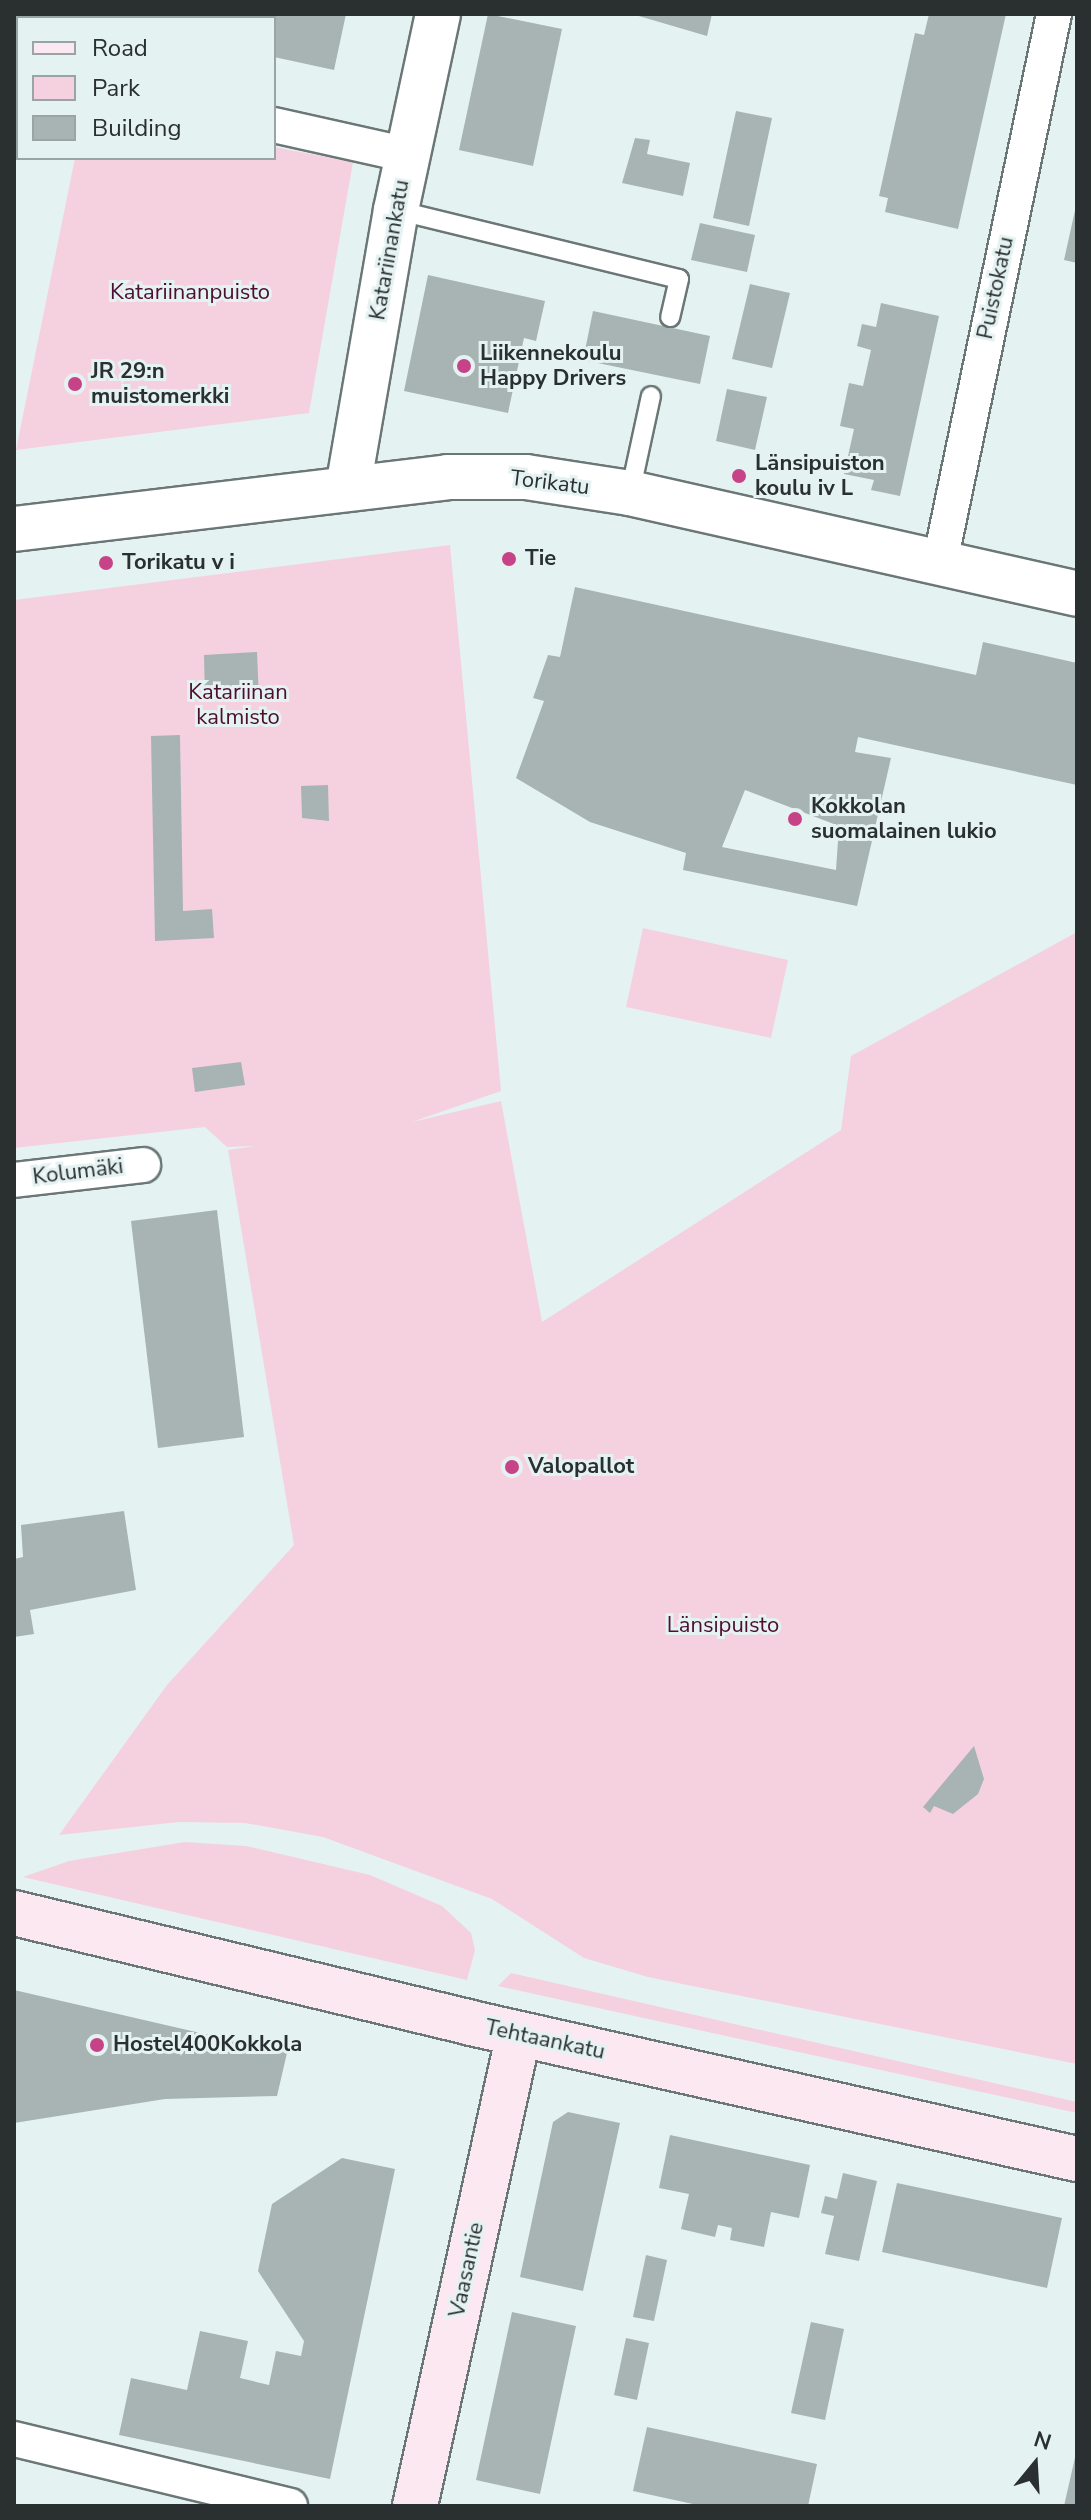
<!DOCTYPE html>
<meta charset="utf-8">
<style>
body{margin:0}
#map{position:relative;width:1091px;height:2520px;overflow:hidden;background:#e5f2f2;font-family:"Nunito Sans",sans-serif}
div>[style]{position:absolute}
[style*='--x']{left:calc(var(--x)*1px);top:calc(var(--y)*1px);width:calc(var(--w)*1px);rotate:calc(var(--a)*1deg)}
.green>*{inset:0;background:#f5d1df}
.building>*{inset:0;background:#a7b4b3}
.roads{filter:drop-shadow(2px 0 #6b7776) drop-shadow(-2px 0 #6b7776) drop-shadow(0 2px #6b7776) drop-shadow(0 -2px #6b7776)}
.service>*{height:18px;margin:-9px;padding:0 9px;transform-origin:9px;border-radius:9px;background:#fff}
.minor>*{height:34px;margin:-17px;padding:0 17px;transform-origin:17px;border-radius:17px;background:#fff}
.tertiary>*{height:44px;margin:-22px;padding:0 22px;transform-origin:22px;border-radius:22px;background:#fff}
.secondary>*{height:44px;margin:-22px;padding:0 22px;transform-origin:22px;border-radius:22px;background:#fce8f1}
.dots>*{width:22px;height:22px;translate:-50% -50%;box-sizing:border-box;border:4px solid #e5f2f2;border-radius:50%}
span{translate:-50% -50%;white-space:nowrap;text-align:center;line-height:1.15;-webkit-text-stroke:6px #e5f2f2;paint-order:stroke}
.street-label{font-size:22px;color:#2a2f2f}
.park-label{font-size:22px;color:#4d0e30}
.poi-label{font-size:22px;color:#2a2f2f;font-weight:700}
.left{translate:0 -50%;text-align:left}
.frame{position:absolute;inset:0;border:16px solid #2a2f2f;pointer-events:none}
.legend{position:absolute;left:16px;top:16px;width:260px;height:144px;box-sizing:border-box;background:#e5f2f2;border:2px solid #9aa4a4;margin:0;padding:10px 14px;list-style:none;font-size:24px;color:#2a2f2f}
.legend li{display:flex;align-items:center;gap:16px;height:40px}
.legend b{width:40px;border:2px solid #9aa4a4}
.north{position:absolute;left:995px;top:2424px;width:80px;height:80px;-webkit-text-stroke:6px #e5f2f2;paint-order:stroke;rotate:18deg;font-size:22px;font-weight:700;line-height:32px;text-align:center;color:#2a2f2f}
.north::after{content:'';display:block;margin:auto;width:28px;height:36px;background:#2a2f2f;clip-path:polygon(50% 0,100% 100%,50% 72%,0 100%)}
</style>
<div id="map">
<div class="green">
<div style="clip-path:polygon(274px 147px,353px 162px,309px 413px,16px 450px,75px 158px,274px 158px)"></div>
<div style="clip-path:polygon(450px 545px,501px 1091px,412px 1122px,501px 1101px,542px 1322px,841px 1130px,851px 1056px,1077px 932px,1077px 2064px,648px 1977px,584px 1958px,492px 1899px,323px 1837px,245px 1823px,179px 1822px,59px 1835px,167px 1685px,294px 1545px,228px 1150px,255px 1146px,227px 1147px,205px 1127px,14px 1148px,14px 600px)"></div>
<div style="clip-path:polygon(643px 928px,788px 960px,771px 1038px,626px 1007px)"></div>
<div style="clip-path:polygon(185px 1842px,246px 1846px,370px 1875px,442px 1906px,471px 1933px,475px 1950px,467px 1980px,23px 1877px,69px 1861px)"></div>
<div style="clip-path:polygon(511px 1973px,1077px 2102px,1077px 2113px,498px 1986px)"></div>
</div>
<div class="building">
<div style="clip-path:polygon(197px 14px,346px 14px,334px 70px,274px 57px,274px 18px,196px 18px)"></div>
<div style="clip-path:polygon(488px 14px,562px 29px,533px 166px,459px 150px)"></div>
<div style="clip-path:polygon(632px 14px,712px 14px,707px 36px)"></div>
<div style="clip-path:polygon(929px 14px,1006px 14px,958px 229px,885px 212px,888px 198px,879px 196px,915px 33px,924px 35px)"></div>
<div style="clip-path:polygon(736px 111px,772px 118px,749px 226px,713px 218px)"></div>
<div style="clip-path:polygon(635px 138px,650px 140px,647px 154px,690px 163px,683px 196px,622px 183px)"></div>
<div style="clip-path:polygon(1076px 206px,1077px 206px,1077px 263px,1064px 260px)"></div>
<div style="clip-path:polygon(700px 223px,755px 235px,747px 272px,691px 260px)"></div>
<div style="clip-path:polygon(428px 275px,545px 301px,536px 341px,524px 338px,508px 413px,404px 391px)"></div>
<div style="clip-path:polygon(750px 284px,790px 293px,772px 368px,732px 359px)"></div>
<div style="clip-path:polygon(881px 303px,939px 316px,900px 496px,871px 490px,874px 480px,844px 474px,854px 429px,840px 426px,849px 383px,863px 386px,871px 350px,857px 346px,862px 324px,876px 327px)"></div>
<div style="clip-path:polygon(593px 311px,710px 336px,700px 384px,583px 360px)"></div>
<div style="clip-path:polygon(727px 389px,767px 397px,755px 450px,716px 441px)"></div>
<div style="clip-path:polygon(evenodd,575px 587px,976px 675px,983px 642px,1077px 663px,1077px 785px,858px 737px,855px 752px,891px 758px,857px 906px,683px 870px,686px 853px,590px 822px,516px 778px,544px 701px,533px 698px,548px 655px,560px 657px,575px 587px,745px 790px,839px 826px,836px 870px,722px 847px,745px 790px)"></div>
<div style="clip-path:polygon(257px 652px,259px 699px,205px 700px,204px 655px)"></div>
<div style="clip-path:polygon(180px 735px,183px 911px,212px 909px,214px 938px,155px 941px,151px 736px)"></div>
<div style="clip-path:polygon(328px 785px,329px 821px,302px 818px,301px 786px)"></div>
<div style="clip-path:polygon(241px 1062px,245px 1085px,195px 1092px,192px 1068px)"></div>
<div style="clip-path:polygon(217px 1210px,244px 1437px,158px 1448px,131px 1221px)"></div>
<div style="clip-path:polygon(124px 1511px,136px 1590px,30px 1610px,34px 1634px,14px 1637px,14px 1559px,23px 1557px,21px 1525px)"></div>
<div style="clip-path:polygon(974px 1746px,984px 1779px,978px 1794px,953px 1814px,934px 1806px,930px 1813px,923px 1807px)"></div>
<div style="clip-path:polygon(14px 1990px,287px 2053px,277px 2096px,165px 2099px,14px 2123px)"></div>
<div style="clip-path:polygon(568px 2112px,620px 2123px,583px 2291px,520px 2277px,553px 2122px)"></div>
<div style="clip-path:polygon(670px 2135px,810px 2165px,799px 2218px,771px 2212px,764px 2247px,730px 2240px,732px 2228px,718px 2225px,715px 2237px,681px 2229px,689px 2194px,659px 2188px)"></div>
<div style="clip-path:polygon(342px 2158px,395px 2169px,330px 2479px,119px 2435px,131px 2378px,187px 2390px,200px 2331px,248px 2341px,240px 2378px,269px 2385px,276px 2351px,301px 2356px,304px 2341px,258px 2271px,272px 2204px)"></div>
<div style="clip-path:polygon(843px 2173px,877px 2181px,859px 2261px,825px 2254px,834px 2216px,821px 2213px,825px 2196px,837px 2199px)"></div>
<div style="clip-path:polygon(897px 2183px,1062px 2218px,1047px 2288px,882px 2252px)"></div>
<div style="clip-path:polygon(646px 2255px,667px 2260px,654px 2321px,633px 2317px)"></div>
<div style="clip-path:polygon(512px 2312px,576px 2326px,540px 2494px,476px 2480px)"></div>
<div style="clip-path:polygon(811px 2322px,844px 2329px,825px 2420px,791px 2413px)"></div>
<div style="clip-path:polygon(626px 2338px,649px 2343px,637px 2400px,614px 2395px)"></div>
<div style="clip-path:polygon(647px 2427px,817px 2464px,808px 2506px,702px 2506px,633px 2491px)"></div>
<div style="clip-path:polygon(1076px 2453px,1077px 2506px,1064px 2506px)"></div>
</div>
<div class="roads">
<div class="service">
<div style="--x:396;--y:210;--w:291;--a:13.7"></div>
<div style="--x:679;--y:279;--w:39;--a:103"></div>
<div style="--x:630;--y:493;--w:99;--a:-77.8"></div>
</div>
<div class="minor">
<div style="--x:14;--y:64;--w:4;--a:14"></div>
<div style="--x:274;--y:125;--w:137;--a:12.6"></div>
<div style="--x:940;--y:562;--w:560;--a:-78.25"></div>
<div style="--x:14;--y:1180;--w:130;--a:-6.6"></div>
<div style="--x:14;--y:2439;--w:284;--a:13.6"></div>
</div>
<div class="tertiary">
<div style="--x:348;--y:488;--w:282;--a:-80.2"></div>
<div style="--x:396;--y:210;--w:200;--a:-77.9"></div>
<div style="--x:14;--y:529;--w:436;--a:-6.8"></div>
<div style="--x:447;--y:477;--w:79;--a:0"></div>
<div style="--x:526;--y:477;--w:105;--a:8.7"></div>
<div style="--x:630;--y:493;--w:458;--a:12.7"></div>
</div>
<div class="secondary">
<div style="--x:14;--y:1913;--w:470;--a:13.5"></div>
<div style="--x:471;--y:2023;--w:621;--a:12.65"></div>
<div style="--x:415;--y:2506;--w:483;--a:-77.6"></div>
</div>
</div>
<div class="dots">
<div style="left:464px;top:366px;background:#c74388"></div>
<div style="left:75px;top:384px;background:#c74388"></div>
<div style="left:739px;top:476px;background:#c74388"></div>
<div style="left:509px;top:559px;background:#c74388"></div>
<div style="left:106px;top:563px;background:#c74388"></div>
<div style="left:795px;top:819px;background:#c74388"></div>
<div style="left:512px;top:1467px;background:#c74388"></div>
<div style="left:97px;top:2045px;background:#c74388"></div>
</div>
<div class="street-label">
<span style="left:390px;top:250px;rotate:-80deg">Katariinankatu</span>
<span style="left:996px;top:288px;rotate:-78deg">Puistokatu</span>
<span style="left:550px;top:483px;rotate:7deg">Torikatu</span>
<span style="left:78px;top:1172px;rotate:-7deg">Kolumäki</span>
<span style="left:545px;top:2040px;rotate:12deg">Tehtaankatu</span>
<span style="left:467px;top:2270px;rotate:-78deg">Vaasantie</span>
</div>
<div class="park-label">
<span style="left:190px;top:293px">Katariinanpuisto</span>
<span style="left:238px;top:705px">Katariinan<br>kalmisto</span>
<span style="left:723px;top:1626px">Länsipuisto</span>
</div>
<div class="poi-label">
<span class="left" style="left:480px;top:366px">Liikennekoulu<br>Happy Drivers</span>
<span class="left" style="left:91px;top:384px">JR 29:n<br>muistomerkki</span>
<span class="left" style="left:755px;top:476px">Länsipuiston<br>koulu iv L</span>
<span class="left" style="left:525px;top:559px">Tie</span>
<span class="left" style="left:122px;top:563px">Torikatu v i</span>
<span class="left" style="left:811px;top:819px">Kokkolan<br>suomalainen lukio</span>
<span class="left" style="left:528px;top:1467px">Valopallot</span>
<span class="left" style="left:113px;top:2045px">Hostel400Kokkola</span>
</div>
<div class="frame"></div>
<ul class="legend">
<li><b style="height:10px;background:#fce8f1"></b>Road</li>
<li><b style="height:22px;background:#f5d1df"></b>Park</li>
<li><b style="height:22px;background:#a7b4b3"></b>Building</li>
</ul>
<div class="north">N</div>
</div>
